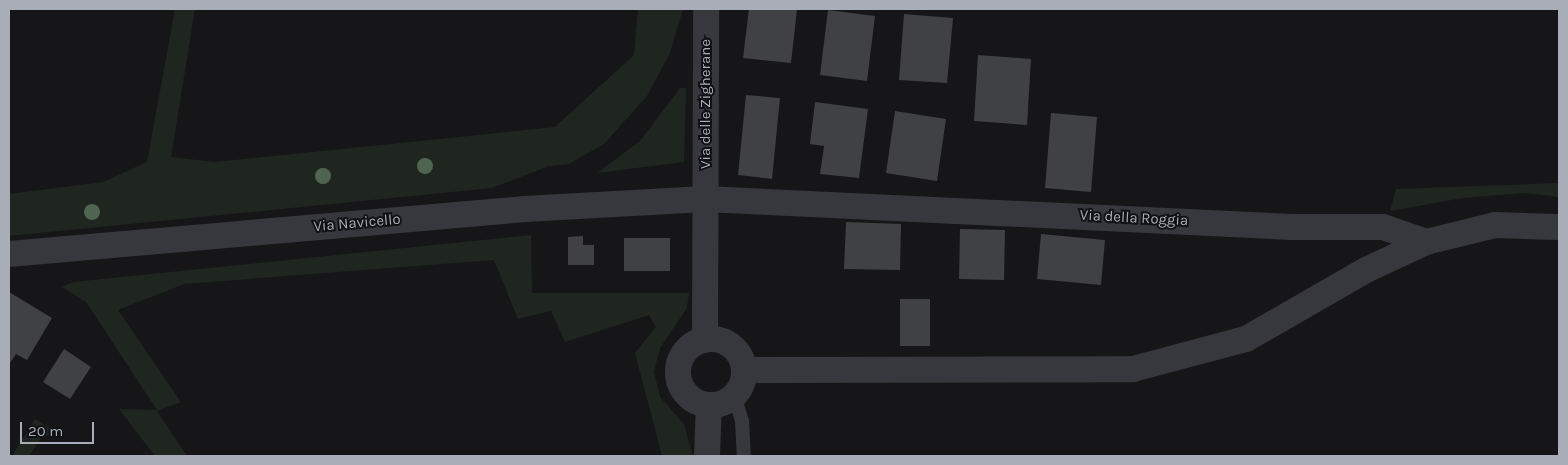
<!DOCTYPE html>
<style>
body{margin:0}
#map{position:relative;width:1568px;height:465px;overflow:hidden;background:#161618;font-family:Karla,sans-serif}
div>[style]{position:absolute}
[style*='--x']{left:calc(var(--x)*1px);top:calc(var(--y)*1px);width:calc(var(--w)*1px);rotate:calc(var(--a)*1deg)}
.green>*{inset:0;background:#1e261f}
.building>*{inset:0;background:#404145}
.service>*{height:14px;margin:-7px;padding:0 7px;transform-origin:7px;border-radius:7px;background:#37383d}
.minor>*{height:26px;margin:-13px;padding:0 13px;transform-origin:13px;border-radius:13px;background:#37383d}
.minor>.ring{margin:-13px;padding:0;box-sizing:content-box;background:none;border:26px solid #37383d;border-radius:50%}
.trees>*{width:16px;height:16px;margin:-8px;border-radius:50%;background:#506452}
span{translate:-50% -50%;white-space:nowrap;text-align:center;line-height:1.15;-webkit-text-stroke:4px #111113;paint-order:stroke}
.street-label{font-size:15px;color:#a8adb8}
.frame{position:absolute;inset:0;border:10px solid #a8adb8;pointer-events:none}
.scale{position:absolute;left:20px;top:422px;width:74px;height:22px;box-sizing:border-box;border:2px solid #a8adb8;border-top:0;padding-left:6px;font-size:15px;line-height:18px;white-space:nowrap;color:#a8adb8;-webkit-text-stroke:4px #111113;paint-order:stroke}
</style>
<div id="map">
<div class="green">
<div style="clip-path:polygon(175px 9px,195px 9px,171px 157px,215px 162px,555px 127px,634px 55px,638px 9px,683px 9px,670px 53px,647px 96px,604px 144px,569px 164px,549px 166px,492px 188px,9px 236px,9px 194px,103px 182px,147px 162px)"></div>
<div style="clip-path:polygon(680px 88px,686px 88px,684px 162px,597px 173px,640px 141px)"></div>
<div style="clip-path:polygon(1559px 183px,1559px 197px,1525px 193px,1463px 198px,1390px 211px,1396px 189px)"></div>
<div style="clip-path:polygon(531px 235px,532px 293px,689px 293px,687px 308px,660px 348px,654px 372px,660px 397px,684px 424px,693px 456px,662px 456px,635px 353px,656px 327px,649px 315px,565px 342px,551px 311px,518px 319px,494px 260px,184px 284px,118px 310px,181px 402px,157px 411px,187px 456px,155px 456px,119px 409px,157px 410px,86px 302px,62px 287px,73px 282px)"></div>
<div style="clip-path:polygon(35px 419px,56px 432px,41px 438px,29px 456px,12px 456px)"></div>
</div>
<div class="building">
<div style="clip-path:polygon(749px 9px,797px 9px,791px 63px,743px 58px)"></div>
<div style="clip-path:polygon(828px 10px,875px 16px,867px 81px,820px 75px)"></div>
<div style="clip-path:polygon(904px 14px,953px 18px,947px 83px,899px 80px)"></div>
<div style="clip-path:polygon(978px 55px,1031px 59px,1027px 125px,974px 121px)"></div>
<div style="clip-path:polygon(746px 95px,780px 98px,772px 179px,738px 175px)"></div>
<div style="clip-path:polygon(815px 102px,868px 109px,859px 178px,820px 174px,824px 146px,810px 144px)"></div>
<div style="clip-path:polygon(895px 111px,946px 119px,937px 181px,886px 173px)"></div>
<div style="clip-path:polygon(1051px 113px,1097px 117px,1091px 192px,1045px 188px)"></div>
<div style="clip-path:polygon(846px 222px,901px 224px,900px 270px,844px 269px)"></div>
<div style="clip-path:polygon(960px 229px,1005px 230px,1004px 280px,959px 279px)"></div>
<div style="clip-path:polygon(1041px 234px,1105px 240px,1101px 285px,1037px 279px)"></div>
<div style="clip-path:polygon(583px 236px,583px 245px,594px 245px,594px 265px,568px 265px,568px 237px)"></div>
<div style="clip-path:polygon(624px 238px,670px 238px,670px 271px,624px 271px)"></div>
<div style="clip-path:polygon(9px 292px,52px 318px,27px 360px,16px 354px,10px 363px)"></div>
<div style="clip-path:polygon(900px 299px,930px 299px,930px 346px,900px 346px)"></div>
<div style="clip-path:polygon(64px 349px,91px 367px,70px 399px,43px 382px)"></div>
</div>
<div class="service">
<div style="--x:734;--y:395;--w:27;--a:73"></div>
<div style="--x:742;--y:421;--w:35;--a:87"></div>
</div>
<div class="minor">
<div style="--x:9;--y:254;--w:518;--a:-4.98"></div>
<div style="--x:525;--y:209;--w:180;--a:-3.2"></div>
<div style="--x:705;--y:199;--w:588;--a:2.73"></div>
<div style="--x:1292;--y:227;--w:91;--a:0"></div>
<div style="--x:1383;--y:227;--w:46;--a:19.2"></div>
<div class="ring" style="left:678px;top:339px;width:40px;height:40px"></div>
<div style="--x:705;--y:340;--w:331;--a:-89.8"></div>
<div style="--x:744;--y:370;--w:389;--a:-0.1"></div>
<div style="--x:1133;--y:369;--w:117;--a:-14.9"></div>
<div style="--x:1246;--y:339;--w:138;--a:-29.9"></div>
<div style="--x:1366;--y:270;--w:66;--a:-25"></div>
<div style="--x:1426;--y:242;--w:71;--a:-13.8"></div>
<div style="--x:1495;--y:225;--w:64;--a:1.8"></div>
<div style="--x:707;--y:456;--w:51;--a:-87.8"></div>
</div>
<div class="trees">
<div style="left:425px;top:166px"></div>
<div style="left:323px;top:176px"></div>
<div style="left:92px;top:212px"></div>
</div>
<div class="street-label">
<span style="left:706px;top:104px;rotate:-90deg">Via delle Zigherane</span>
<span style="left:1134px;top:218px;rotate:3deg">Via della Roggia</span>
<span style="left:357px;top:223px;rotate:-5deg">Via Navicello</span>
</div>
<div class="frame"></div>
<div class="scale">20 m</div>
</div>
